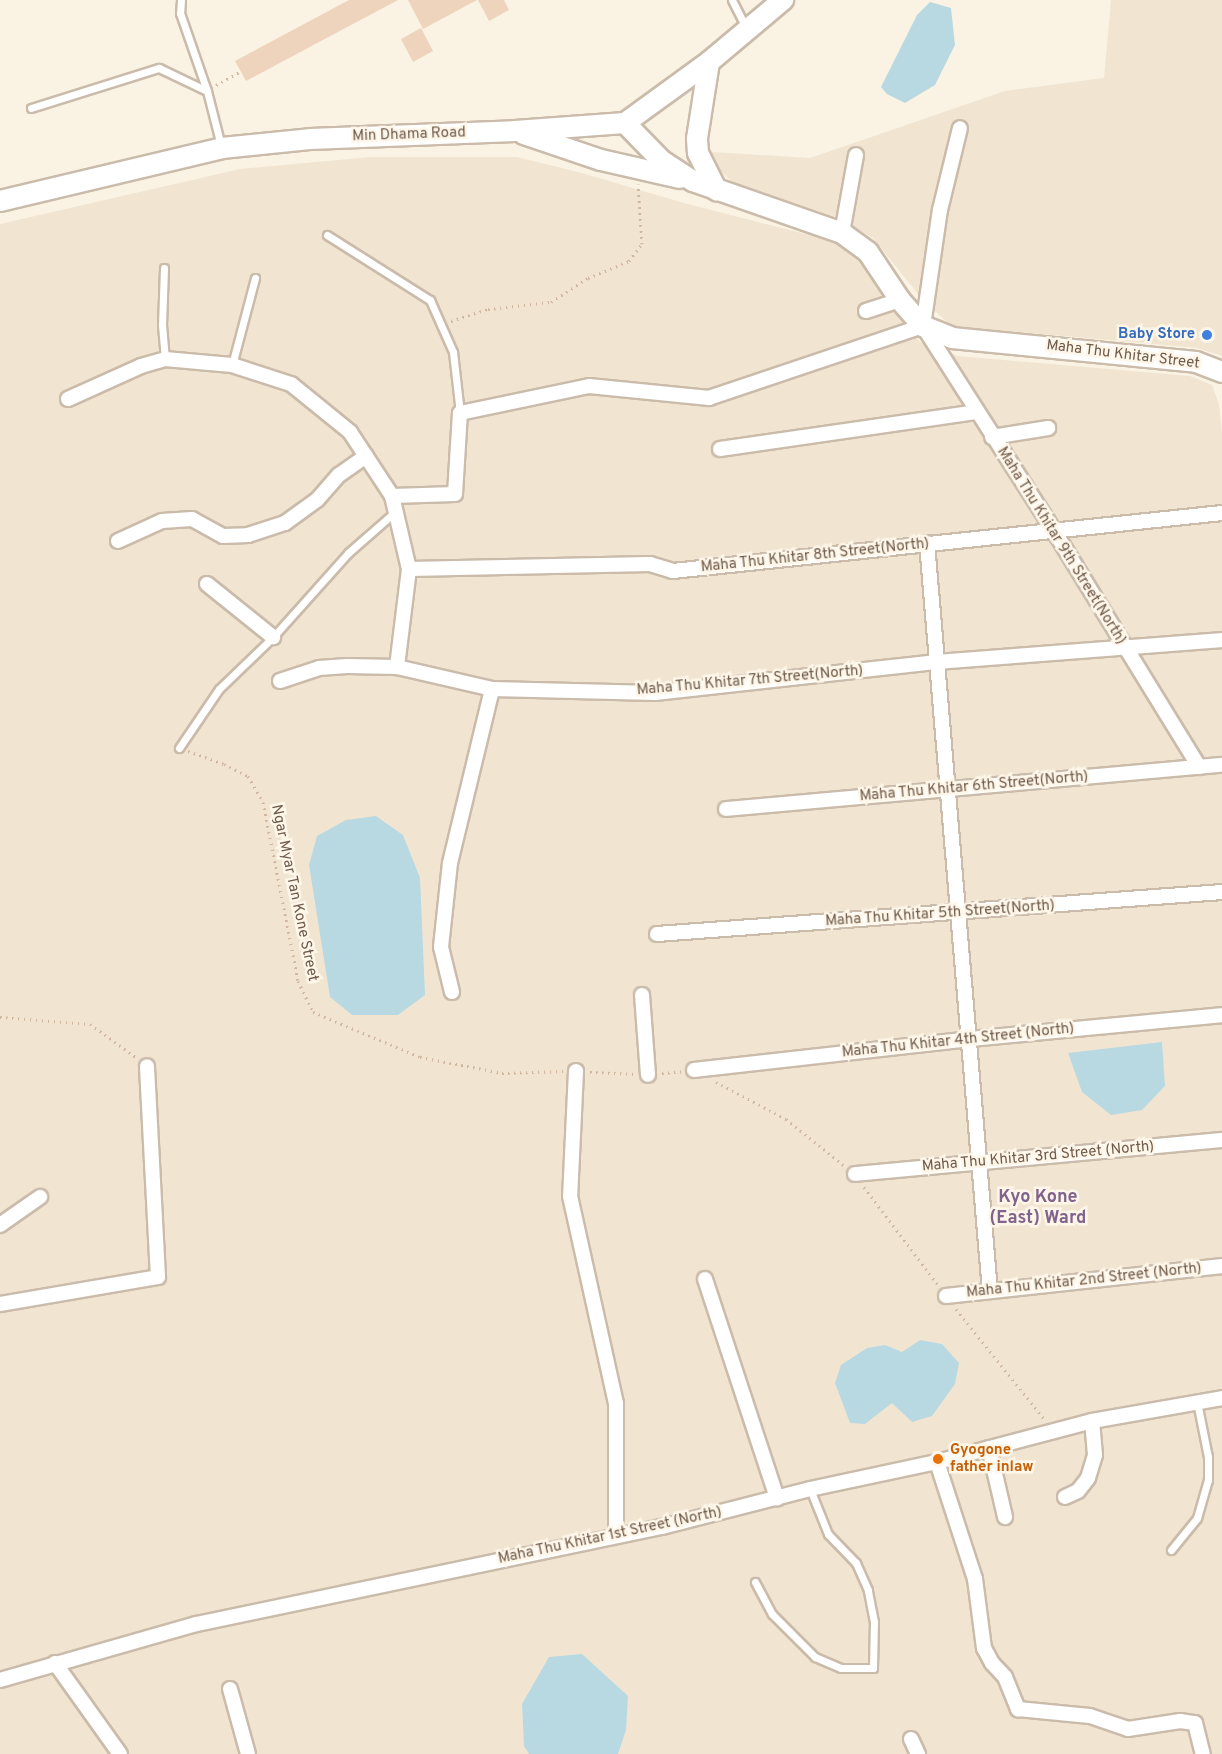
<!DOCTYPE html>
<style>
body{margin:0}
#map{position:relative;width:1222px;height:1754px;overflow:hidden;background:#faf3e3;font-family:Overpass,sans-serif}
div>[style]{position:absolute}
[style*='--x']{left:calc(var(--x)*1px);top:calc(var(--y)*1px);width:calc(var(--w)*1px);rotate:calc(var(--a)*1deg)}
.residential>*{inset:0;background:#f1e5d2}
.water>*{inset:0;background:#b9d9e2}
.building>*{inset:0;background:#eed4bd}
.path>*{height:3px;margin-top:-1.5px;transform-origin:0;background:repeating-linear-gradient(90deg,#d2b7a0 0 1.5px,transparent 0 6px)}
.roads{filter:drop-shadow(2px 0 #cabbaa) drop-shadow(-2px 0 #cabbaa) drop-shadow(0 2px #cabbaa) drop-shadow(0 -2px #cabbaa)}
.lane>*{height:7px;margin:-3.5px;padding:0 3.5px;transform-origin:3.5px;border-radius:3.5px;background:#fff}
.street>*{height:14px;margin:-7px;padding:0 7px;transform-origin:7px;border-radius:7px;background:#fff}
.secondary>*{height:20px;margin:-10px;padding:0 10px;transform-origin:10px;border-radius:10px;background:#fff}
.dots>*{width:16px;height:16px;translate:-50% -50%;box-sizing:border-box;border:3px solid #fef7e9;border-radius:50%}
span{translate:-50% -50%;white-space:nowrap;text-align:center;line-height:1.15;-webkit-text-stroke:5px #fef7e9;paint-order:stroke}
.street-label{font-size:15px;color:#705b4b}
.shop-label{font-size:15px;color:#366cbe;font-weight:700}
.right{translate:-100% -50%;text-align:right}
.food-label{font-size:15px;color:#c56008;font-weight:700}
.left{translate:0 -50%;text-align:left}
.quarter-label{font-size:18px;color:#82638d;font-weight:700}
</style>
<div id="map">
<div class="residential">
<div style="clip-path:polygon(1111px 0,1222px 0,1222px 356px,1197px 348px,951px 326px,922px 299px,873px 238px,839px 218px,732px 182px,712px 163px,712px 152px,810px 158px,1005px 91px,1104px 78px)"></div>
<div style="clip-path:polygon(370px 157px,517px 157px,582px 173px,684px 203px,833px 241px,863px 265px,920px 342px,958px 356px,1190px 376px,1212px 385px,1219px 404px,1222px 433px,1222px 1754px,0 1754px,0 224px,240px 169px)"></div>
</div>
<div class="water">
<div style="clip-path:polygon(930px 2px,951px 8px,955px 45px,935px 85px,905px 103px,887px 94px,881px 87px,917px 15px)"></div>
<div style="clip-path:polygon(376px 816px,403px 835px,420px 878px,425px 995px,398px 1015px,352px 1015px,330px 997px,309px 865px,317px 836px,346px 820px)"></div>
<div style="clip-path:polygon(1162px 1042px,1165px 1086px,1142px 1110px,1111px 1115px,1082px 1092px,1068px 1053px)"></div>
<div style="clip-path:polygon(920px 1340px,942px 1344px,959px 1363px,955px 1384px,932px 1416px,912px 1422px,892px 1403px,865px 1424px,850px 1423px,835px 1383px,841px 1365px,867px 1348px,885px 1345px,902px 1352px)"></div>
<div style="clip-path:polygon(582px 1654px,628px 1696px,626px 1730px,618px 1754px,529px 1754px,524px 1746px,522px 1704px,549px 1657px)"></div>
</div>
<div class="building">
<div style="clip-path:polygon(349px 0,398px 0,246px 81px,235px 61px)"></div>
<div style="clip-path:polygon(408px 0,477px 0,423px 29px)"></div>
<div style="clip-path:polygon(478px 0,504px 0,509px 10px,489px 21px)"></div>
<div style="clip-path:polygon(421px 28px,433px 51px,413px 62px,401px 39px)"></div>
</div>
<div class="path">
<div style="--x:216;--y:85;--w:29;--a:-29"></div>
<div style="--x:451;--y:321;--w:39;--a:-18"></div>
<div style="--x:488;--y:309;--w:63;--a:-6.3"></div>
<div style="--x:551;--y:302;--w:44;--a:-33"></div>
<div style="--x:588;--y:278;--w:44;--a:-22.5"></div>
<div style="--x:629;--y:261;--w:21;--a:-53"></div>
<div style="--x:642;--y:244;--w:60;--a:-93.8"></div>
<div style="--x:188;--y:751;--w:38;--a:20"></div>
<div style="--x:224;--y:764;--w:27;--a:27"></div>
<div style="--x:248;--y:776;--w:30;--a:60"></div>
<div style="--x:263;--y:802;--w:182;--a:78.9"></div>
<div style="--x:298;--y:981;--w:34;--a:64"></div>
<div style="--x:313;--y:1012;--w:116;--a:22.8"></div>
<div style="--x:420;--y:1057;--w:84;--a:11"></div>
<div style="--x:502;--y:1073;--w:61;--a:-1.9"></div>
<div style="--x:0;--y:1017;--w:90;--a:4.4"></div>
<div style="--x:90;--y:1024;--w:58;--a:35.9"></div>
<div style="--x:590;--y:1072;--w:45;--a:2.5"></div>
<div style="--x:662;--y:1073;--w:21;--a:-5"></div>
<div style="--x:716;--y:1082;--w:79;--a:27.9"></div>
<div style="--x:786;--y:1119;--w:77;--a:38.7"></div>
<div style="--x:864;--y:1187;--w:123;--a:52.9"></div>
<div style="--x:956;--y:1309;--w:141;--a:51.3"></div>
</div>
<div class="roads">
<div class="lane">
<div style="--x:181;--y:0;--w:13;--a:94"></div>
<div style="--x:180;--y:13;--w:83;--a:70.9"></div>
<div style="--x:207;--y:91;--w:57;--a:75.7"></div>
<div style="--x:732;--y:0;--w:30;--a:63"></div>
<div style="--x:31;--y:108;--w:134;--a:-17.4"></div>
<div style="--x:159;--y:68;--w:53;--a:25.6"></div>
<div style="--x:327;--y:235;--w:122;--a:32.3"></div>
<div style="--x:430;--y:300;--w:57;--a:66.1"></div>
<div style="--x:453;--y:352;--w:61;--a:83.5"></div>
<div style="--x:164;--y:268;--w:57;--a:92"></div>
<div style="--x:162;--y:325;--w:34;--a:85"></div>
<div style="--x:232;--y:365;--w:90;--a:-75.2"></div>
<div style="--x:179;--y:748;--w:71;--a:-55.9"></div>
<div style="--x:219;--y:689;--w:75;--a:-43.9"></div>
<div style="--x:273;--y:637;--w:113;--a:-48.2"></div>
<div style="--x:348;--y:553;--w:64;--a:-41.2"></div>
<div style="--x:1171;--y:1550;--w:41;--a:-50.9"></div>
<div style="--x:1197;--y:1518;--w:40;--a:-74"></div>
<div style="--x:1208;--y:1480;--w:23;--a:-90"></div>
<div style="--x:1208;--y:1457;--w:56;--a:-101.3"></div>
<div style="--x:755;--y:1582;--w:36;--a:62"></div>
<div style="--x:772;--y:1614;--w:61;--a:45"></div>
<div style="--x:815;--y:1657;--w:28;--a:23"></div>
<div style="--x:841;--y:1668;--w:32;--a:0"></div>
<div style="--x:873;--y:1668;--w:46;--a:-88.8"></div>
<div style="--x:874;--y:1622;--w:33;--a:-101"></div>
<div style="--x:868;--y:1590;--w:30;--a:-114"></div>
<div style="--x:856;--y:1563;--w:40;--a:-134"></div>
<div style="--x:828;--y:1534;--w:48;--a:-111.8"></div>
</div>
<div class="street">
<div style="--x:842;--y:233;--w:79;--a:-79.8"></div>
<div style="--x:866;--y:311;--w:36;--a:-18"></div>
<div style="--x:923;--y:326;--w:243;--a:57.4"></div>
<div style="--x:1054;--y:531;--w:277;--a:58.4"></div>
<div style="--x:923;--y:326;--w:117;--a:-81.7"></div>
<div style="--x:940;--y:210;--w:84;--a:-76.3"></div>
<div style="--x:68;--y:399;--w:80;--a:-24.3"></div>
<div style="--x:141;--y:366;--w:25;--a:-16"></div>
<div style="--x:165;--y:359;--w:67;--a:5.1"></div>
<div style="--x:232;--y:365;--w:62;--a:17.9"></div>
<div style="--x:291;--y:384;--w:76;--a:39.1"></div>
<div style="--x:350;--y:432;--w:77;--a:56.7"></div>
<div style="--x:392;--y:496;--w:75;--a:76.9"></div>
<div style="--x:409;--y:569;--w:99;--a:97"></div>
<div style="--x:992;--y:437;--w:57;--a:-9.1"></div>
<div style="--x:720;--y:449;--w:260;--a:-8.2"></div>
<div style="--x:392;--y:496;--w:63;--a:-1.8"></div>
<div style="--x:455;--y:494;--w:81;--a:-86.5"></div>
<div style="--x:460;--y:413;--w:132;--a:-11.8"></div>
<div style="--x:589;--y:386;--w:121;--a:5.7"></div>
<div style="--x:709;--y:398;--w:226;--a:-18.6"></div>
<div style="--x:118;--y:541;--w:48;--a:-24.4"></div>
<div style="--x:162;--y:521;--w:30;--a:-4"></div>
<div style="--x:192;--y:519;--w:35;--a:29"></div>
<div style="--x:223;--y:536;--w:25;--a:-2"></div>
<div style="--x:248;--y:535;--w:39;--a:-18"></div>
<div style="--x:285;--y:523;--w:39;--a:-36"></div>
<div style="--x:317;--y:500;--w:33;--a:-49"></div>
<div style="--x:339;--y:475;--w:33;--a:-35"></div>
<div style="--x:927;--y:543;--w:751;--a:85.19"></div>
<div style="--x:409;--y:569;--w:241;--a:-1.2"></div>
<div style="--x:650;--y:564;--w:24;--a:17"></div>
<div style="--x:673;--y:571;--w:552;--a:-6.03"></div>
<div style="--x:207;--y:584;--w:85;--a:38.8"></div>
<div style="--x:280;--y:681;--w:41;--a:-18.4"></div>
<div style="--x:319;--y:668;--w:28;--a:-4"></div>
<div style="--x:347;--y:666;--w:50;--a:1.1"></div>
<div style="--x:397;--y:667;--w:98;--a:13"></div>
<div style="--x:492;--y:689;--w:163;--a:1.4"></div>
<div style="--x:655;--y:693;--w:284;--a:-6.3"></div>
<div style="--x:937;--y:662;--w:286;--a:-4.4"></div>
<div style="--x:726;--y:809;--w:498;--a:-5.1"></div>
<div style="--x:657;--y:934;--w:567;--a:-4.25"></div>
<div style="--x:452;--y:992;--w:46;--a:-103.7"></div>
<div style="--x:441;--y:947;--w:84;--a:-83.9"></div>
<div style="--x:450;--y:863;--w:179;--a:-76.4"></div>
<div style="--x:642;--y:995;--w:80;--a:85.7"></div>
<div style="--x:694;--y:1070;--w:277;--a:-6.4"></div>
<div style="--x:969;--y:1039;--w:254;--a:-5.4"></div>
<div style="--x:576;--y:1071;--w:125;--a:92.7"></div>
<div style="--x:570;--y:1196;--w:212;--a:77.5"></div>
<div style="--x:616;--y:1403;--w:132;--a:90"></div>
<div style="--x:855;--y:1174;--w:369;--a:-5.3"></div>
<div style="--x:0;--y:1225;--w:49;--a:-35"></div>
<div style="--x:705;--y:1279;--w:231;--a:71.8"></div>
<div style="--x:946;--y:1296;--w:278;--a:-6.2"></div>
<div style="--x:0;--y:1304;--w:160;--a:-9.7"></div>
<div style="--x:158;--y:1277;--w:211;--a:-93"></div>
<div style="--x:989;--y:1448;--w:71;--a:76.9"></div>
<div style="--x:937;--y:1462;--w:123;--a:72"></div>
<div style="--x:975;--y:1579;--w:70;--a:82.6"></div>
<div style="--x:984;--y:1648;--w:17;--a:62"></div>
<div style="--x:992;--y:1663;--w:19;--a:47"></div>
<div style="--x:1005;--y:1677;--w:35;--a:68"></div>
<div style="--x:1018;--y:1709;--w:72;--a:5.6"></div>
<div style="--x:1090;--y:1716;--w:40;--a:18.9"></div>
<div style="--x:1128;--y:1729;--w:53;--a:-8.7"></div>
<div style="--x:1180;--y:1721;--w:15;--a:8"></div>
<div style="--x:1195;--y:1723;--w:32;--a:76"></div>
<div style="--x:1065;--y:1497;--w:14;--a:-25"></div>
<div style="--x:1078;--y:1491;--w:16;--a:-52"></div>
<div style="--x:1088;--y:1478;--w:24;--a:-73"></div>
<div style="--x:1095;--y:1455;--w:34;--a:-95"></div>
<div style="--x:55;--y:1663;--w:112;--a:54.5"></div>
<div style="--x:0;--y:1680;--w:205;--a:-15.9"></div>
<div style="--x:197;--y:1624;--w:475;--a:-11.8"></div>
<div style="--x:662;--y:1527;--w:153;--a:-14.4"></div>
<div style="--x:810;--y:1489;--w:130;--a:-12"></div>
<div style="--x:937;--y:1462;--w:160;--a:-14.8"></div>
<div style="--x:1092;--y:1421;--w:132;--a:-10"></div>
<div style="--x:230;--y:1689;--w:67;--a:74.5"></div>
<div style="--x:911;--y:1739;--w:17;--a:65"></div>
</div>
<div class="secondary">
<div style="--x:709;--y:62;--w:78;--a:98.9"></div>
<div style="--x:697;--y:139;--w:14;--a:86"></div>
<div style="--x:698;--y:153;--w:42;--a:63.4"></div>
<div style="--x:625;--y:123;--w:53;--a:45.8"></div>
<div style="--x:662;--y:161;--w:37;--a:33"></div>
<div style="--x:693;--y:181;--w:158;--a:19.2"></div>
<div style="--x:842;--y:233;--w:32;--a:36"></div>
<div style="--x:868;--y:252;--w:58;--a:56.3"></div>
<div style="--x:900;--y:300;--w:35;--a:49"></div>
<div style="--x:923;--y:326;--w:31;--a:22"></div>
<div style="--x:952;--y:338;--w:245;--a:5.6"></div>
<div style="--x:1196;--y:362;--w:28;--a:21"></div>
<div style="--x:524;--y:134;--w:81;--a:18.7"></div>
<div style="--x:601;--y:160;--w:81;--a:12.8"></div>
<div style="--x:0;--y:201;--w:228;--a:-13.4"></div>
<div style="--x:222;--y:148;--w:88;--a:-5.8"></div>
<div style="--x:310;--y:139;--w:205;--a:-2.2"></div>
<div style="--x:515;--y:131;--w:110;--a:-4.2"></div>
<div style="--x:625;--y:123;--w:104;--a:-36"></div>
<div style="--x:709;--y:62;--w:97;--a:-40"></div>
</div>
</div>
<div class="dots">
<div style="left:1207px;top:335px;background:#3f7fe0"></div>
<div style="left:938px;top:1459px;background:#e8710a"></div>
</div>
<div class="street-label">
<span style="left:409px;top:135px;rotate:-2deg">Min Dhama Road</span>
<span style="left:1123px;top:355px;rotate:7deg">Maha Thu Khitar Street</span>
<span style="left:1061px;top:546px;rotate:58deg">Maha Thu Khitar 9th Street(North)</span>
<span style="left:815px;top:556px;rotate:-6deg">Maha Thu Khitar 8th Street(North)</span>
<span style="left:750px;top:681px;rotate:-5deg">Maha Thu Khitar 7th Street(North)</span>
<span style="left:974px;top:787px;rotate:-5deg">Maha Thu Khitar 6th Street(North)</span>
<span style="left:294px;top:893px;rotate:78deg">Ngar Myar Tan Kone Street</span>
<span style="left:940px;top:914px;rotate:-4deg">Maha Thu Khitar 5th Street(North)</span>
<span style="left:958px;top:1041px;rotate:-6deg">Maha Thu Khitar 4th Street (North)</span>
<span style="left:1038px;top:1157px;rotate:-5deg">Maha Thu Khitar 3rd Street (North)</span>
<span style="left:1084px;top:1281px;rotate:-6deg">Maha Thu Khitar 2nd Street (North)</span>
<span style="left:610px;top:1536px;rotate:-12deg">Maha Thu Khitar 1st Street (North)</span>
</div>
<div class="shop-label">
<span class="right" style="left:1195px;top:335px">Baby Store</span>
</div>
<div class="food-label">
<span class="left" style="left:950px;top:1459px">Gyogone<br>father inlaw</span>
</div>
<div class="quarter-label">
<span style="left:1038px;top:1209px">Kyo Kone<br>(East) Ward</span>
</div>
</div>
